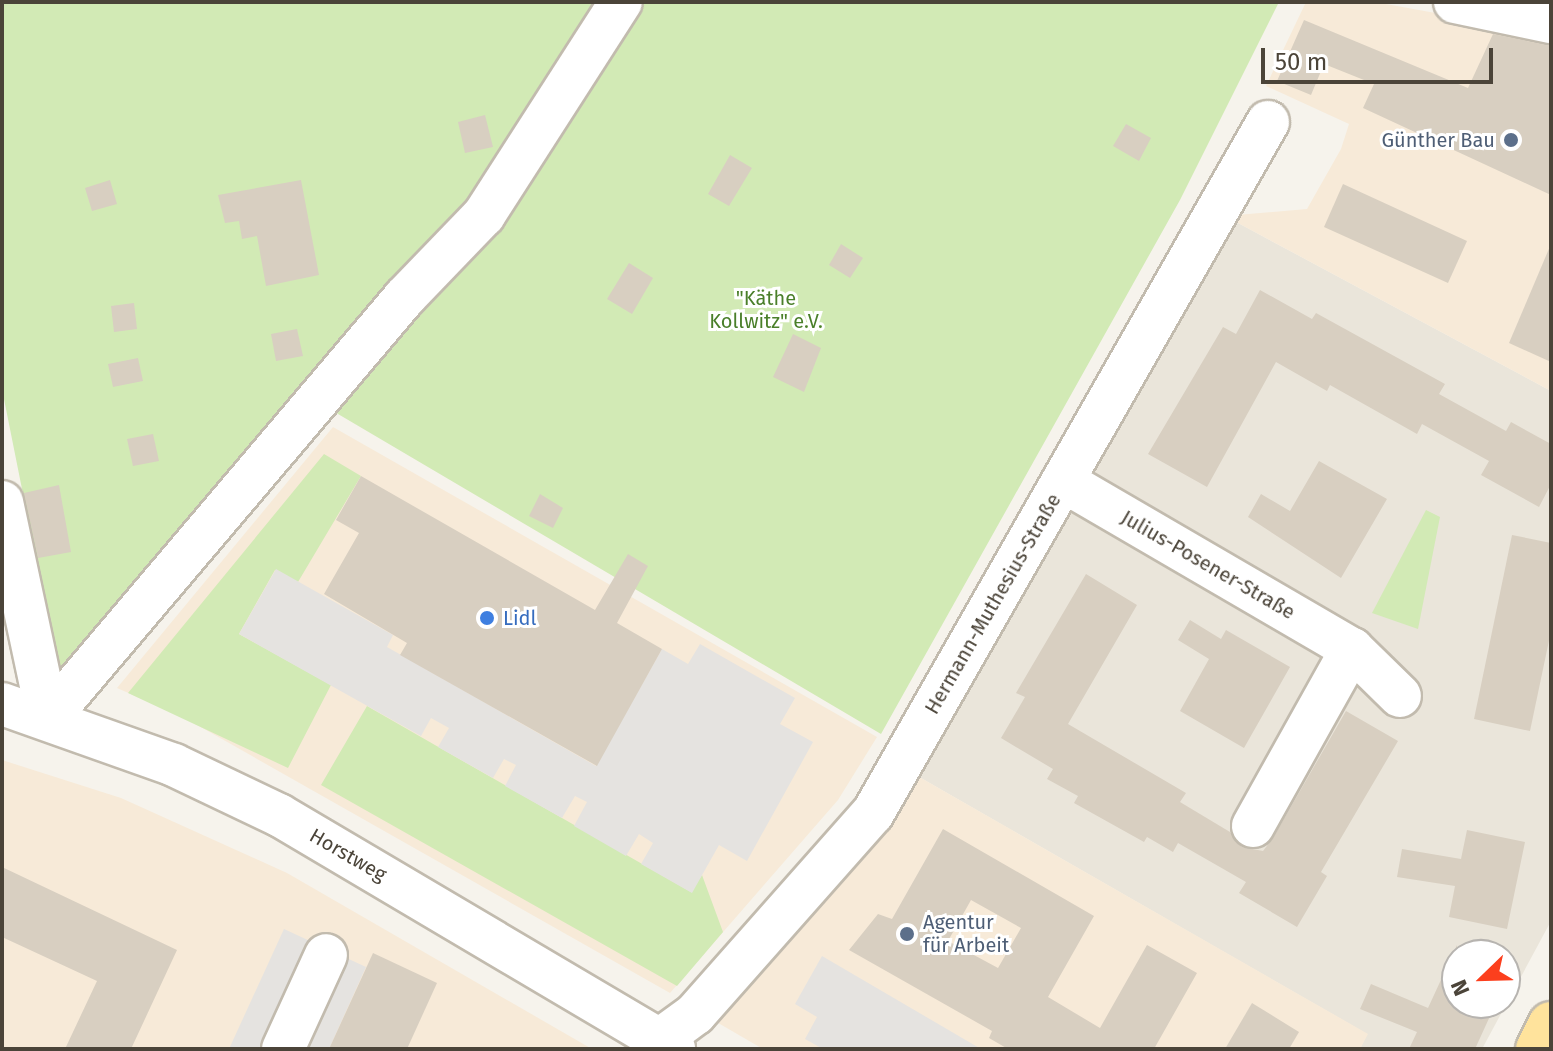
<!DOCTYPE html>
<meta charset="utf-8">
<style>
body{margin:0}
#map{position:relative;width:1553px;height:1051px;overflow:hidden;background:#f6f3ec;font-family:"Fira Sans",sans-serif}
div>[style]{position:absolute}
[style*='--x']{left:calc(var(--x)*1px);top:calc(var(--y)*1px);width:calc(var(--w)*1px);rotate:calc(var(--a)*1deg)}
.residential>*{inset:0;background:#eae5da}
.commercial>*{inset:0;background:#f7ead8}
.green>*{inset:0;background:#d2eab5}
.parking>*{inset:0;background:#e5e3e0}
.building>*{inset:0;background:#d8cfc1}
.roads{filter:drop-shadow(2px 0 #c2bbae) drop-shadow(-2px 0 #c2bbae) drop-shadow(0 2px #c2bbae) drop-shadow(0 -2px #c2bbae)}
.minor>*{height:42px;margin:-21px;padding:0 21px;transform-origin:21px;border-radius:21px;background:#fff}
.major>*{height:44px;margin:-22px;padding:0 22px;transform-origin:22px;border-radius:22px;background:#ffe39c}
.dots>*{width:22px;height:22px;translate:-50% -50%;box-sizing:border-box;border:4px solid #fff;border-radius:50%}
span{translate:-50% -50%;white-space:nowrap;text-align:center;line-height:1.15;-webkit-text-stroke:6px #fff;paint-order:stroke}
.service-label{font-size:20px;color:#4e5e75}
.right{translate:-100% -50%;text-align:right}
.left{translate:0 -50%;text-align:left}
.park-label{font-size:20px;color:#4a7f2a}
.street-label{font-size:20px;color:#4b4439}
.shop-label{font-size:20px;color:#366cbe}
.frame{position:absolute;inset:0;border:4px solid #4b4439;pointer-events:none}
.north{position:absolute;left:1441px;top:939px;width:80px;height:80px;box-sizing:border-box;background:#fff;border:2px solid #b7b4b0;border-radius:50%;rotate:247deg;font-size:22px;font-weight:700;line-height:32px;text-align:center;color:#4b4439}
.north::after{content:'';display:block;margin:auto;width:28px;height:36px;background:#fc3f1d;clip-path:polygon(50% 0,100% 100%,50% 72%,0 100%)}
.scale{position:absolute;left:1261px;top:48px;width:232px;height:36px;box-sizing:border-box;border:4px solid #4b4439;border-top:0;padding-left:10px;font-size:24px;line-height:28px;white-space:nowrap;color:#4b4439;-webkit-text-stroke:6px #fff;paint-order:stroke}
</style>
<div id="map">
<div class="residential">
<div style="clip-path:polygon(evenodd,1225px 216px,1551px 391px,1551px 921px,1482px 1049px,1360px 1049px,1367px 1034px,914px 774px,1225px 216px,1457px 955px,1505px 955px,1505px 1003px,1457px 1003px,1457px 955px)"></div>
</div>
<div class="commercial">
<div style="clip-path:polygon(1306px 2px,1375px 2px,1551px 34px,1551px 391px,1225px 216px,1307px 209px,1341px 149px,1349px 124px,1266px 86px)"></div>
<div style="clip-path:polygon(333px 427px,877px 737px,838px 800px,670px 993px,183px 717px,117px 688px)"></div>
<div style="clip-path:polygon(2px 760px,121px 798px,287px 873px,592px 1049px,2px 1049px)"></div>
<div style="clip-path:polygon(914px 774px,1368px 1034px,1360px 1049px,763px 1049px,713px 1020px)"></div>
</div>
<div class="green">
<div style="clip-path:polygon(2px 2px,1279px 2px,1180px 200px,881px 734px,299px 391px,59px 674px,2px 389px)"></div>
<div style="clip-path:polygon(324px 454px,361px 476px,298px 582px,275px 570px,239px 634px,331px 685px,288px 768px,128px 693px)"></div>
<div style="clip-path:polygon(1426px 510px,1440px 517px,1418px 629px,1372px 613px)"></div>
<div style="clip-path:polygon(367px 706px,691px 892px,702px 875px,723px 932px,677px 986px,321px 785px)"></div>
</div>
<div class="parking">
<div style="clip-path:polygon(276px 569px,393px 635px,387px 647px,596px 766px,662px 649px,688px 664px,700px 644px,795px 698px,780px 724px,813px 742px,747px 861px,719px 845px,692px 893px,641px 864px,653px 843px,639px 834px,626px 856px,574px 826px,587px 802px,575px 796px,562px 818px,505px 786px,516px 765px,504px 759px,493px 778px,438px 747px,449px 728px,431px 718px,421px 736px,239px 634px)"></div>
<div style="clip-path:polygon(284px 929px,366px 967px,329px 1049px,229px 1049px)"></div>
<div style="clip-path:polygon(822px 956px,981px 1049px,823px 1049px,805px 1039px,817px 1017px,795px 1004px)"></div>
</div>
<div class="building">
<div style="clip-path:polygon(1304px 20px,1468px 88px,1493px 34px,1551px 46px,1551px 195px,1363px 108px,1374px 84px,1324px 64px,1311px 95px,1277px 81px)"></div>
<div style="clip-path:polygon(485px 115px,493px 147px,465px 153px,458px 122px)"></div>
<div style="clip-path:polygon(1126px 124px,1151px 138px,1139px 161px,1113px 146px)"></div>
<div style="clip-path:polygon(730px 155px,752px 168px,729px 206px,708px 194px)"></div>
<div style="clip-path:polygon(110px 180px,117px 204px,92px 211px,85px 188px)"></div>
<div style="clip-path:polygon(301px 180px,319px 275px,266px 286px,257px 236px,242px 239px,239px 221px,225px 223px,218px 195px)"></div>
<div style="clip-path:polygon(1343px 184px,1467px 241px,1448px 283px,1324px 227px)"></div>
<div style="clip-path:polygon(841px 244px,863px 258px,850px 278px,829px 265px)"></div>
<div style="clip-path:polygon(1551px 244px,1551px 362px,1509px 343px)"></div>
<div style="clip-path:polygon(629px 263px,653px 278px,632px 314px,607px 299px)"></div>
<div style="clip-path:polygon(1260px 290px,1312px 319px,1316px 313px,1445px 384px,1439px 394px,1506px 431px,1511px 422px,1551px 444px,1551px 484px,1539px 507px,1481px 475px,1489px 461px,1422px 424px,1417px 434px,1330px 385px,1327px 391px,1276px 362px,1207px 487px,1148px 454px,1223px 327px,1236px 334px)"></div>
<div style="clip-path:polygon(134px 303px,137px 329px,114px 332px,111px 306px)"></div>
<div style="clip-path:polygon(297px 329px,303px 356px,276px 361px,271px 334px)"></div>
<div style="clip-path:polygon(793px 334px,821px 348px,804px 392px,773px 377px)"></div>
<div style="clip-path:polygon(138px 358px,143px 381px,113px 387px,108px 364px)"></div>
<div style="clip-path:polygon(153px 434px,159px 461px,133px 466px,127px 439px)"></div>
<div style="clip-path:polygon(1319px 461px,1387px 499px,1341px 578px,1248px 517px,1261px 494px,1290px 511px)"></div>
<div style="clip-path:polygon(361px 476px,595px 610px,628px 554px,648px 566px,617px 623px,662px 649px,597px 766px,400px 655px,407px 643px,324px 594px,359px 533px,336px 520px)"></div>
<div style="clip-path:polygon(59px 485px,71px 552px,38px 558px,24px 493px)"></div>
<div style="clip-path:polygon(540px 494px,563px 508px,553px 528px,529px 516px)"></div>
<div style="clip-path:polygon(1512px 535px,1551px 543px,1551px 631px,1530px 731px,1474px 719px)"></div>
<div style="clip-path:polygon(1086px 574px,1137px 605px,1068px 724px,1186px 793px,1180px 802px,1230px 832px,1242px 847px,1263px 851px,1273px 838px,1346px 711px,1398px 741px,1321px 872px,1327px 876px,1297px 927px,1239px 893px,1246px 882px,1178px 843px,1173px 852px,1147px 837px,1144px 842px,1074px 803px,1078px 796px,1047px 779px,1053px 769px,1001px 738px,1025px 697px,1016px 693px)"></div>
<div style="clip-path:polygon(1190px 620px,1221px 639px,1226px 630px,1290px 667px,1244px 748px,1180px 711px,1209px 659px,1178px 640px)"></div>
<div style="clip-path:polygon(evenodd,943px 829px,1094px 916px,1048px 997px,1100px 1028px,1147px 945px,1197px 973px,1154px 1049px,1008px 1049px,989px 1038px,992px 1031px,849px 950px,878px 914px,892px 919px,943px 829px,971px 900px,1021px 928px,998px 968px,948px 941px,971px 900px)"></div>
<div style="clip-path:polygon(1467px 830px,1525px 842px,1507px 929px,1449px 917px,1455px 886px,1397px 877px,1402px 849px,1461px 859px)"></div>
<div style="clip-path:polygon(2px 867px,177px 950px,131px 1049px,65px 1049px,97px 981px,2px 937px)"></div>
<div style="clip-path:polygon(1457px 945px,1457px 1003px,1496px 1003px,1475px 1049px,1409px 1049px,1417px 1032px,1360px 1009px,1371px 984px,1428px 1008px)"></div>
<div style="clip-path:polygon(373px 953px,437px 983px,407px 1049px,329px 1049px)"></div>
<div style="clip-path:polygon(1252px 1003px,1299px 1032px,1289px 1049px,1225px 1049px)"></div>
</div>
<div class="roads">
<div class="minor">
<div style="--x:1455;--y:2;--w:98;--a:11.8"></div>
<div style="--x:1063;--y:481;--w:334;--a:30.2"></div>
<div style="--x:1352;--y:649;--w:67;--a:44.4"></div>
<div style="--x:2;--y:502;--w:221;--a:78"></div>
<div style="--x:2;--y:704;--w:182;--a:19.5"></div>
<div style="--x:174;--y:765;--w:116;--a:25.5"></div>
<div style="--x:279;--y:815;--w:459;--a:30.6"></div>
<div style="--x:48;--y:718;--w:551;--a:-49.71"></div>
<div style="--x:404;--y:298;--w:115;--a:-46.1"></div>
<div style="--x:484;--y:215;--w:253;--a:-57.3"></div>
<div style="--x:1253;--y:826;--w:203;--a:-60.8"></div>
<div style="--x:658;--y:1041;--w:46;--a:-36.1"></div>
<div style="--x:695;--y:1014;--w:268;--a:-48.5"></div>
<div style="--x:873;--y:813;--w:796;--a:-60.25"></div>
<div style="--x:283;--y:1049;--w:103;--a:-65.4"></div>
</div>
<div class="major">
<div style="--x:1538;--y:1049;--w:28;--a:-63"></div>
</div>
</div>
<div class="dots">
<div style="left:1511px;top:140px;background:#5c6f8a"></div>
<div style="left:487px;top:618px;background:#3f7fe0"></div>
<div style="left:907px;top:934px;background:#5c6f8a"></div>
</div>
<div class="service-label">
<span class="right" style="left:1495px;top:140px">Günther Bau</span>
<span class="left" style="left:923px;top:934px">Agentur<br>für Arbeit</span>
</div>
<div class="park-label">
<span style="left:766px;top:310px">"Käthe<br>Kollwitz" e.V.</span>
</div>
<div class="street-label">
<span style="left:1208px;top:565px;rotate:30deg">Julius-Posener-Straße</span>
<span style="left:993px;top:604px;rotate:-60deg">Hermann-Muthesius-Straße</span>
<span style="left:348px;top:855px;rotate:30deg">Horstweg</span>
</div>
<div class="shop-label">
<span class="left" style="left:503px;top:618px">Lidl</span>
</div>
<div class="frame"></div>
<div class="north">N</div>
<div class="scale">50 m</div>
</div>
